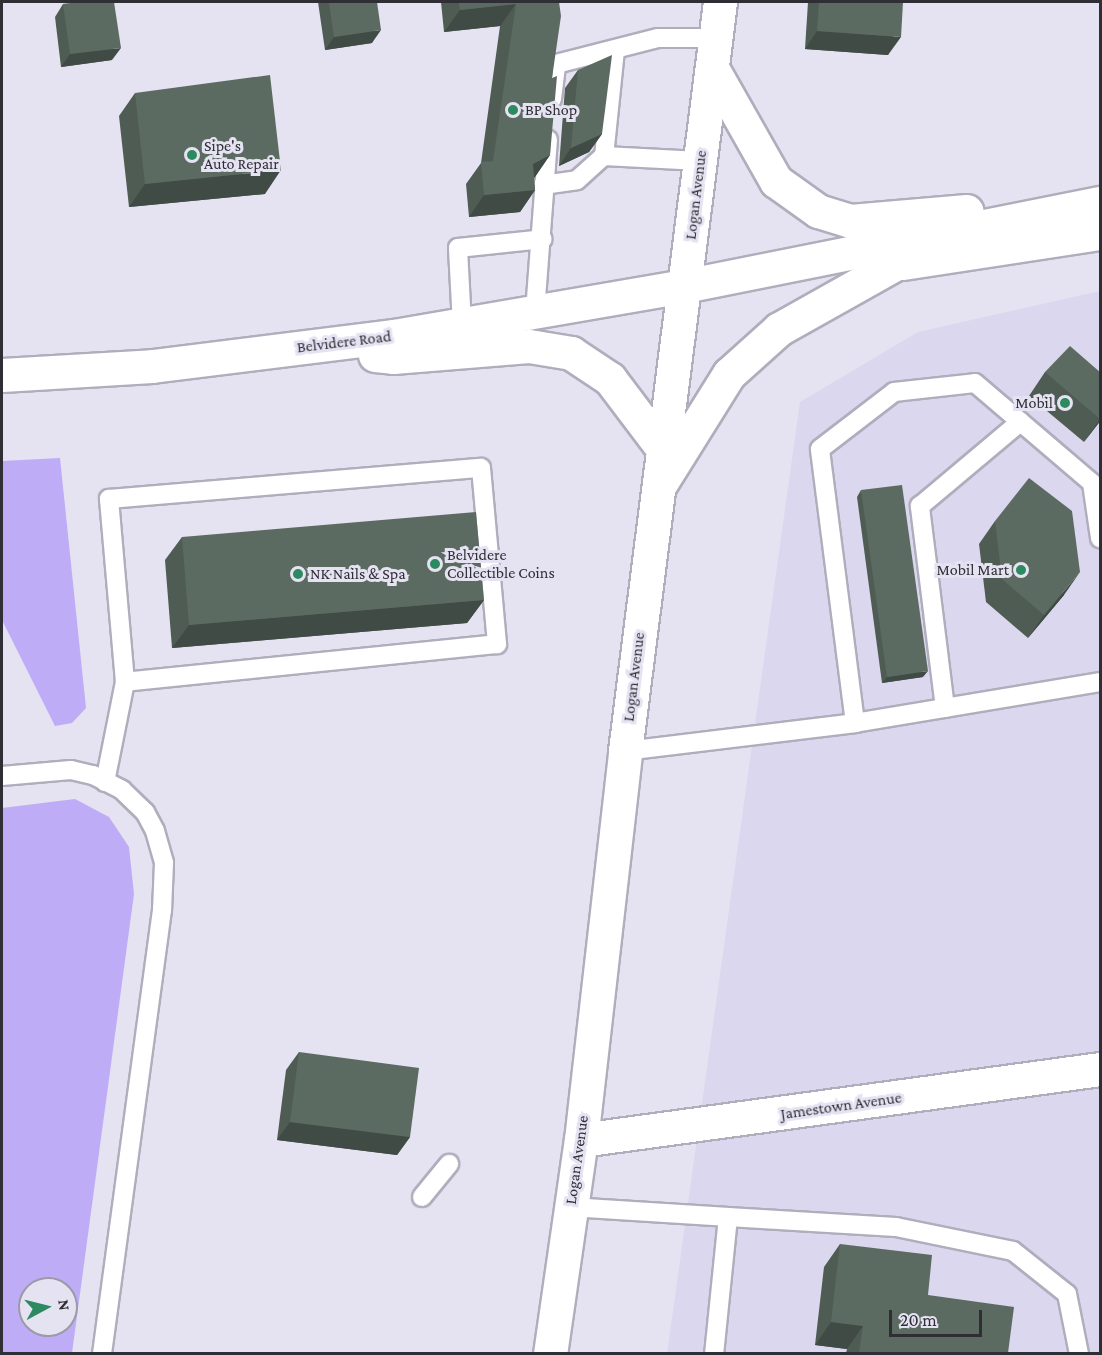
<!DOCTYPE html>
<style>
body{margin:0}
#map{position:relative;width:1102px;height:1355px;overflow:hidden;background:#e5e2f2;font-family:"Crimson Pro",serif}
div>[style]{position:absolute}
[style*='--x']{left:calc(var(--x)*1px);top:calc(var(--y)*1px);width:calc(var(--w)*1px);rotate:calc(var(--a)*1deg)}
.built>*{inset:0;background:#dbd7ee}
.green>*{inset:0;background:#bfacf7}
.roads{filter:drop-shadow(2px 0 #b0adbc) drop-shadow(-2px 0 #b0adbc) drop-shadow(0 2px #b0adbc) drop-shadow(0 -2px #b0adbc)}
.service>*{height:18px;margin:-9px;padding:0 9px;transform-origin:9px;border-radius:9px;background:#fff}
.minor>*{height:33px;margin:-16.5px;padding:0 16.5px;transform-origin:16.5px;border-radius:16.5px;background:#fff}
.secondary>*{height:33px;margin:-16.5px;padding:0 16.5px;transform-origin:16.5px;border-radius:16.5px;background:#fff}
.primary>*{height:33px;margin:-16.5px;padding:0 16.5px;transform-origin:16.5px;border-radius:16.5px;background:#fff}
.wall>*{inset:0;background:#4f5c54}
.shaded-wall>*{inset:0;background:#404b45}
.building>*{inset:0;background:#5c6b62}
.dots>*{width:16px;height:16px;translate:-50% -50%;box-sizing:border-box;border:3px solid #e5e2f2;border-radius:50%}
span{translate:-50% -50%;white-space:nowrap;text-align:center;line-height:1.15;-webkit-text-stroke:6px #e5e2f2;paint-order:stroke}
.poi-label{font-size:16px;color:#2f2e34}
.left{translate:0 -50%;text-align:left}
.right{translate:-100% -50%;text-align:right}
.street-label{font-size:16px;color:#2f2e34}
.frame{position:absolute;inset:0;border:3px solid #2f2e34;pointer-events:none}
.north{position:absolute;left:18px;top:1277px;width:60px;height:60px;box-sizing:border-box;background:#e5e2f2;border:2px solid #9c9aa6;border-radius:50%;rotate:83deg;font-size:16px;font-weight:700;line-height:24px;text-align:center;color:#2f2e34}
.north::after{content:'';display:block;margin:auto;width:21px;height:27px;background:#2d895f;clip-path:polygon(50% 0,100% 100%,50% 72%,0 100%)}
.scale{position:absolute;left:889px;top:1310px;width:93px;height:27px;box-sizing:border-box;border:3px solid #2f2e34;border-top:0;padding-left:8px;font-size:18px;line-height:21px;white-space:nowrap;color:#2f2e34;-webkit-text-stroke:4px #e5e2f2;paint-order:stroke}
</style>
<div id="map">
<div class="built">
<div style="clip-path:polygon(1100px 291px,1100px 1353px,667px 1354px,800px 402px,918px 332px)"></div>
</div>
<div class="green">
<div style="clip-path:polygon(60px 458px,86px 708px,72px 723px,55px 726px,2px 620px,2px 461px)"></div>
<div style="clip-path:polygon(evenodd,75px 799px,109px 817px,129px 847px,134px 894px,72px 1353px,2px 1353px,2px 808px,75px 799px,30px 1289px,66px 1289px,66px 1325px,30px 1325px,30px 1289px)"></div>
</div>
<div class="roads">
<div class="service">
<div style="--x:615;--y:50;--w:107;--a:95.9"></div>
<div style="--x:604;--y:156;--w:96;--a:3"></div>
<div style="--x:552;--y:99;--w:35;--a:-83"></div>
<div style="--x:556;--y:64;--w:105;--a:-14.3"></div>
<div style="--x:658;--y:38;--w:58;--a:0"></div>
<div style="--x:543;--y:185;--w:34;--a:-8"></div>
<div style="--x:577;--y:180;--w:36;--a:-42"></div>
<div style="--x:535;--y:312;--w:173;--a:-85.7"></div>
<div style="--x:462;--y:325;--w:77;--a:-93"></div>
<div style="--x:458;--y:248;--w:85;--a:-6"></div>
<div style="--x:945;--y:708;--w:204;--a:-97.1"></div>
<div style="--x:920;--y:506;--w:131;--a:-40"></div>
<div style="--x:855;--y:723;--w:276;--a:-97.3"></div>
<div style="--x:820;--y:449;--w:93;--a:-37.6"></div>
<div style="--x:894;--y:392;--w:81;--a:-6.3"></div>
<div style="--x:975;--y:383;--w:154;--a:40.5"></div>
<div style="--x:1092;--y:483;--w:56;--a:81.7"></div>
<div style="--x:625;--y:751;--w:232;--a:-6.9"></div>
<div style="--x:855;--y:723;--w:248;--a:-9.5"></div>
<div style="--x:2;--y:776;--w:69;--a:-5"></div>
<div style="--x:71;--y:770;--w:23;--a:13"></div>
<div style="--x:93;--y:775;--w:33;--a:27"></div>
<div style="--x:122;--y:790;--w:32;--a:44"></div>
<div style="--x:145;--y:812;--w:21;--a:62"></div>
<div style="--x:155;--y:831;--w:33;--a:74"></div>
<div style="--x:164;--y:863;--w:47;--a:92.4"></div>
<div style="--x:162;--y:910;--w:448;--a:97.7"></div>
<div style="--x:105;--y:782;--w:102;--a:-78.7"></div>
<div style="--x:125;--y:682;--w:184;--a:-95"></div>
<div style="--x:109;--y:499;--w:373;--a:-4.8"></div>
<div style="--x:481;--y:468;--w:177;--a:84.8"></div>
<div style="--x:497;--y:644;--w:374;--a:174.2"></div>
<div style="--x:422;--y:1197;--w:43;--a:-50.7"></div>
<div style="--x:571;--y:1207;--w:157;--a:3.6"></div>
<div style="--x:728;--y:1217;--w:138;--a:95.8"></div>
<div style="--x:728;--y:1217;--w:168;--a:3.4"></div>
<div style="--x:896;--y:1227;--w:119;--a:11.6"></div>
<div style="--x:1013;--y:1251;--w:69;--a:38.5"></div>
<div style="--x:1067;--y:1294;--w:61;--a:78.7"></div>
</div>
<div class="minor">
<div style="--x:581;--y:1140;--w:524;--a:-7.79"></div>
</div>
<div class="secondary">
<div style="--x:550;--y:1354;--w:216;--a:-81.8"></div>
<div style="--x:581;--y:1140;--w:391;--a:-83.5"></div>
<div style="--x:625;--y:751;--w:755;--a:-82.77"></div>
</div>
<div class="primary">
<div style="--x:712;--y:68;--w:130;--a:60.5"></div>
<div style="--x:776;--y:181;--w:52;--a:35.5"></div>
<div style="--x:818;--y:211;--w:34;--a:17"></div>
<div style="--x:850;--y:221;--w:117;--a:-4.9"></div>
<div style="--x:903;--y:263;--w:199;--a:-8.7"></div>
<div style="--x:375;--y:355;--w:18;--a:6"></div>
<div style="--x:393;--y:357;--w:136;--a:-4.6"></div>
<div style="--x:529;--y:346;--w:43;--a:9.5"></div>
<div style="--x:571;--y:353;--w:47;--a:33.7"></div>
<div style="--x:610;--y:379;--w:88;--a:52.9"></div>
<div style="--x:2;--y:375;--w:150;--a:-3.4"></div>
<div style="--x:152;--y:366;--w:244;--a:-7.1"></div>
<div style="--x:394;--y:336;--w:294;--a:-9.8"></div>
<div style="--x:684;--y:286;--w:424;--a:-11.3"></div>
<div style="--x:659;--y:486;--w:132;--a:-58"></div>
<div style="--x:729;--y:374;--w:67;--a:-42"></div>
<div style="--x:779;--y:329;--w:133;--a:-29.3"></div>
</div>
</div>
<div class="wall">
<div style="clip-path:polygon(73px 2px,114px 2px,112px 60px,61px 67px,55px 17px,63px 4px,74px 3px)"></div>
<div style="clip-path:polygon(318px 2px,377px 2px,372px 43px,325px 50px)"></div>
<div style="clip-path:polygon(441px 2px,559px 2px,552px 78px,550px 155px,534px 178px,535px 190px,520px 212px,469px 217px,466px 184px,481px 163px,500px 26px,444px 32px)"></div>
<div style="clip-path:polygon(808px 2px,903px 2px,888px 55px,805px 49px)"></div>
<div style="clip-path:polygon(578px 70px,602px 134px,589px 152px,559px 166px,565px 88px)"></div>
<div style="clip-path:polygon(135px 93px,265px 194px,129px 207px,119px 116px)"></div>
<div style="clip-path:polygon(1045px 372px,1101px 373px,1101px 420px,1084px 442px,1029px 396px)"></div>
<div style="clip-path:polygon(861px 490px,923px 677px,882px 683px,857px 497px)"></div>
<div style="clip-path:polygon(995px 521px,1064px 595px,1028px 638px,986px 602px,979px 544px)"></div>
<div style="clip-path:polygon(182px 537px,484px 600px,467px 623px,172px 648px,165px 560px)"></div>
<div style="clip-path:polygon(299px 1052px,410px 1137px,397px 1155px,277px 1140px,286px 1070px)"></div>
<div style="clip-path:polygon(840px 1244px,928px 1295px,1008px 1353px,846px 1353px,847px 1349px,815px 1345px,824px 1267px)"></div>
</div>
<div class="shaded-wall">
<div style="clip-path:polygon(516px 4px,500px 26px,444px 32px,460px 10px)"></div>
<div style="clip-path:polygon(381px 30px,372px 43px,325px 50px,334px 37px)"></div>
<div style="clip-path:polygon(817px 31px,901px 37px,888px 55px,805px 49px)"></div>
<div style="clip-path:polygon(121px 48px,112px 60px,61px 67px,70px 54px)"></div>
<div style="clip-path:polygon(602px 134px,589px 152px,559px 166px,571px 148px)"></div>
<div style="clip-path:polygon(550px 155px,535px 177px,518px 186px,533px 164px)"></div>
<div style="clip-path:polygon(281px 170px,265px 194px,129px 207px,145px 184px)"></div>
<div style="clip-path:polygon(535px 190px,520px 212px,469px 217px,484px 195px)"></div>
<div style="clip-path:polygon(1101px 418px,1101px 420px,1084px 442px,1100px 419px)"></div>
<div style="clip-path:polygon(1080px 572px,1064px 595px,1028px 638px,1044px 615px)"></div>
<div style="clip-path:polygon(484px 600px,467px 623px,172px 648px,189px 625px)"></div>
<div style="clip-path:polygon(928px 671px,923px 677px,882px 683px,887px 677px)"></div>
<div style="clip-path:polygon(290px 1122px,410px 1137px,397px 1155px,277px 1140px)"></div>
<div style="clip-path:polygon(831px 1322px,863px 1326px,847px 1349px,815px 1345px)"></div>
</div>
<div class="building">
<div style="clip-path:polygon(83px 2px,114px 2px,121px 48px,70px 54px,63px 4px)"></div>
<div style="clip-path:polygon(329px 2px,377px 2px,381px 30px,334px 37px)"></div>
<div style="clip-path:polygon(459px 2px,559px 2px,561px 16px,552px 78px,557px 76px,550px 155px,533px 164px,535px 190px,484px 195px,481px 162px,493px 161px,516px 4px,460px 10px)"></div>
<div style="clip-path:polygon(819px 2px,903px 2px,901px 37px,817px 31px)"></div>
<div style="clip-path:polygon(612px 55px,602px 134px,571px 148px,578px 70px)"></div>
<div style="clip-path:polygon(270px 75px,281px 170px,145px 184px,135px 93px)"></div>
<div style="clip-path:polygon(1070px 346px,1101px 373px,1100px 419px,1045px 372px)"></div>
<div style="clip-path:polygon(1029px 478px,1072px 511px,1080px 572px,1044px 615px,1002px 579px,995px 521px)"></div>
<div style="clip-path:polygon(902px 485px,928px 671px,887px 677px,861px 490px)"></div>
<div style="clip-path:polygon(476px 512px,484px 600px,189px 625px,182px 537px)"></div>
<div style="clip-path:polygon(299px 1052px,419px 1068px,410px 1137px,290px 1122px)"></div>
<div style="clip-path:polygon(840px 1244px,932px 1255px,928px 1295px,1014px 1307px,1008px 1353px,859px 1353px,863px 1326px,831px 1322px)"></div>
</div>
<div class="dots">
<div style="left:513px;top:110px;background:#2d895f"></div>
<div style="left:192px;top:155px;background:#2d895f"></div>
<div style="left:1065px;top:403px;background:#2d895f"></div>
<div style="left:435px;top:564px;background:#2d895f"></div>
<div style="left:1021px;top:570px;background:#2d895f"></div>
<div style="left:298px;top:574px;background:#2d895f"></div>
</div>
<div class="poi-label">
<span class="left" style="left:525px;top:110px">BP Shop</span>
<span class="left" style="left:204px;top:155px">Sipe's<br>Auto Repair</span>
<span class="right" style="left:1053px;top:403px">Mobil</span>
<span class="left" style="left:447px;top:564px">Belvidere<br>Collectible Coins</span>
<span class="right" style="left:1009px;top:570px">Mobil Mart</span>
<span class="left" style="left:310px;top:574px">NK Nails &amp; Spa</span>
</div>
<div class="street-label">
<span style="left:696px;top:195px;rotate:-83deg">Logan Avenue</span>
<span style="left:344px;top:342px;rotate:-7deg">Belvidere Road</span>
<span style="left:634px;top:677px;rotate:-83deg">Logan Avenue</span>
<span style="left:841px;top:1106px;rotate:-8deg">Jamestown Avenue</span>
<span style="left:577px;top:1160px;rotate:-82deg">Logan Avenue</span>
</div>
<div class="frame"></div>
<div class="north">N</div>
<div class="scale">20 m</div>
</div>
